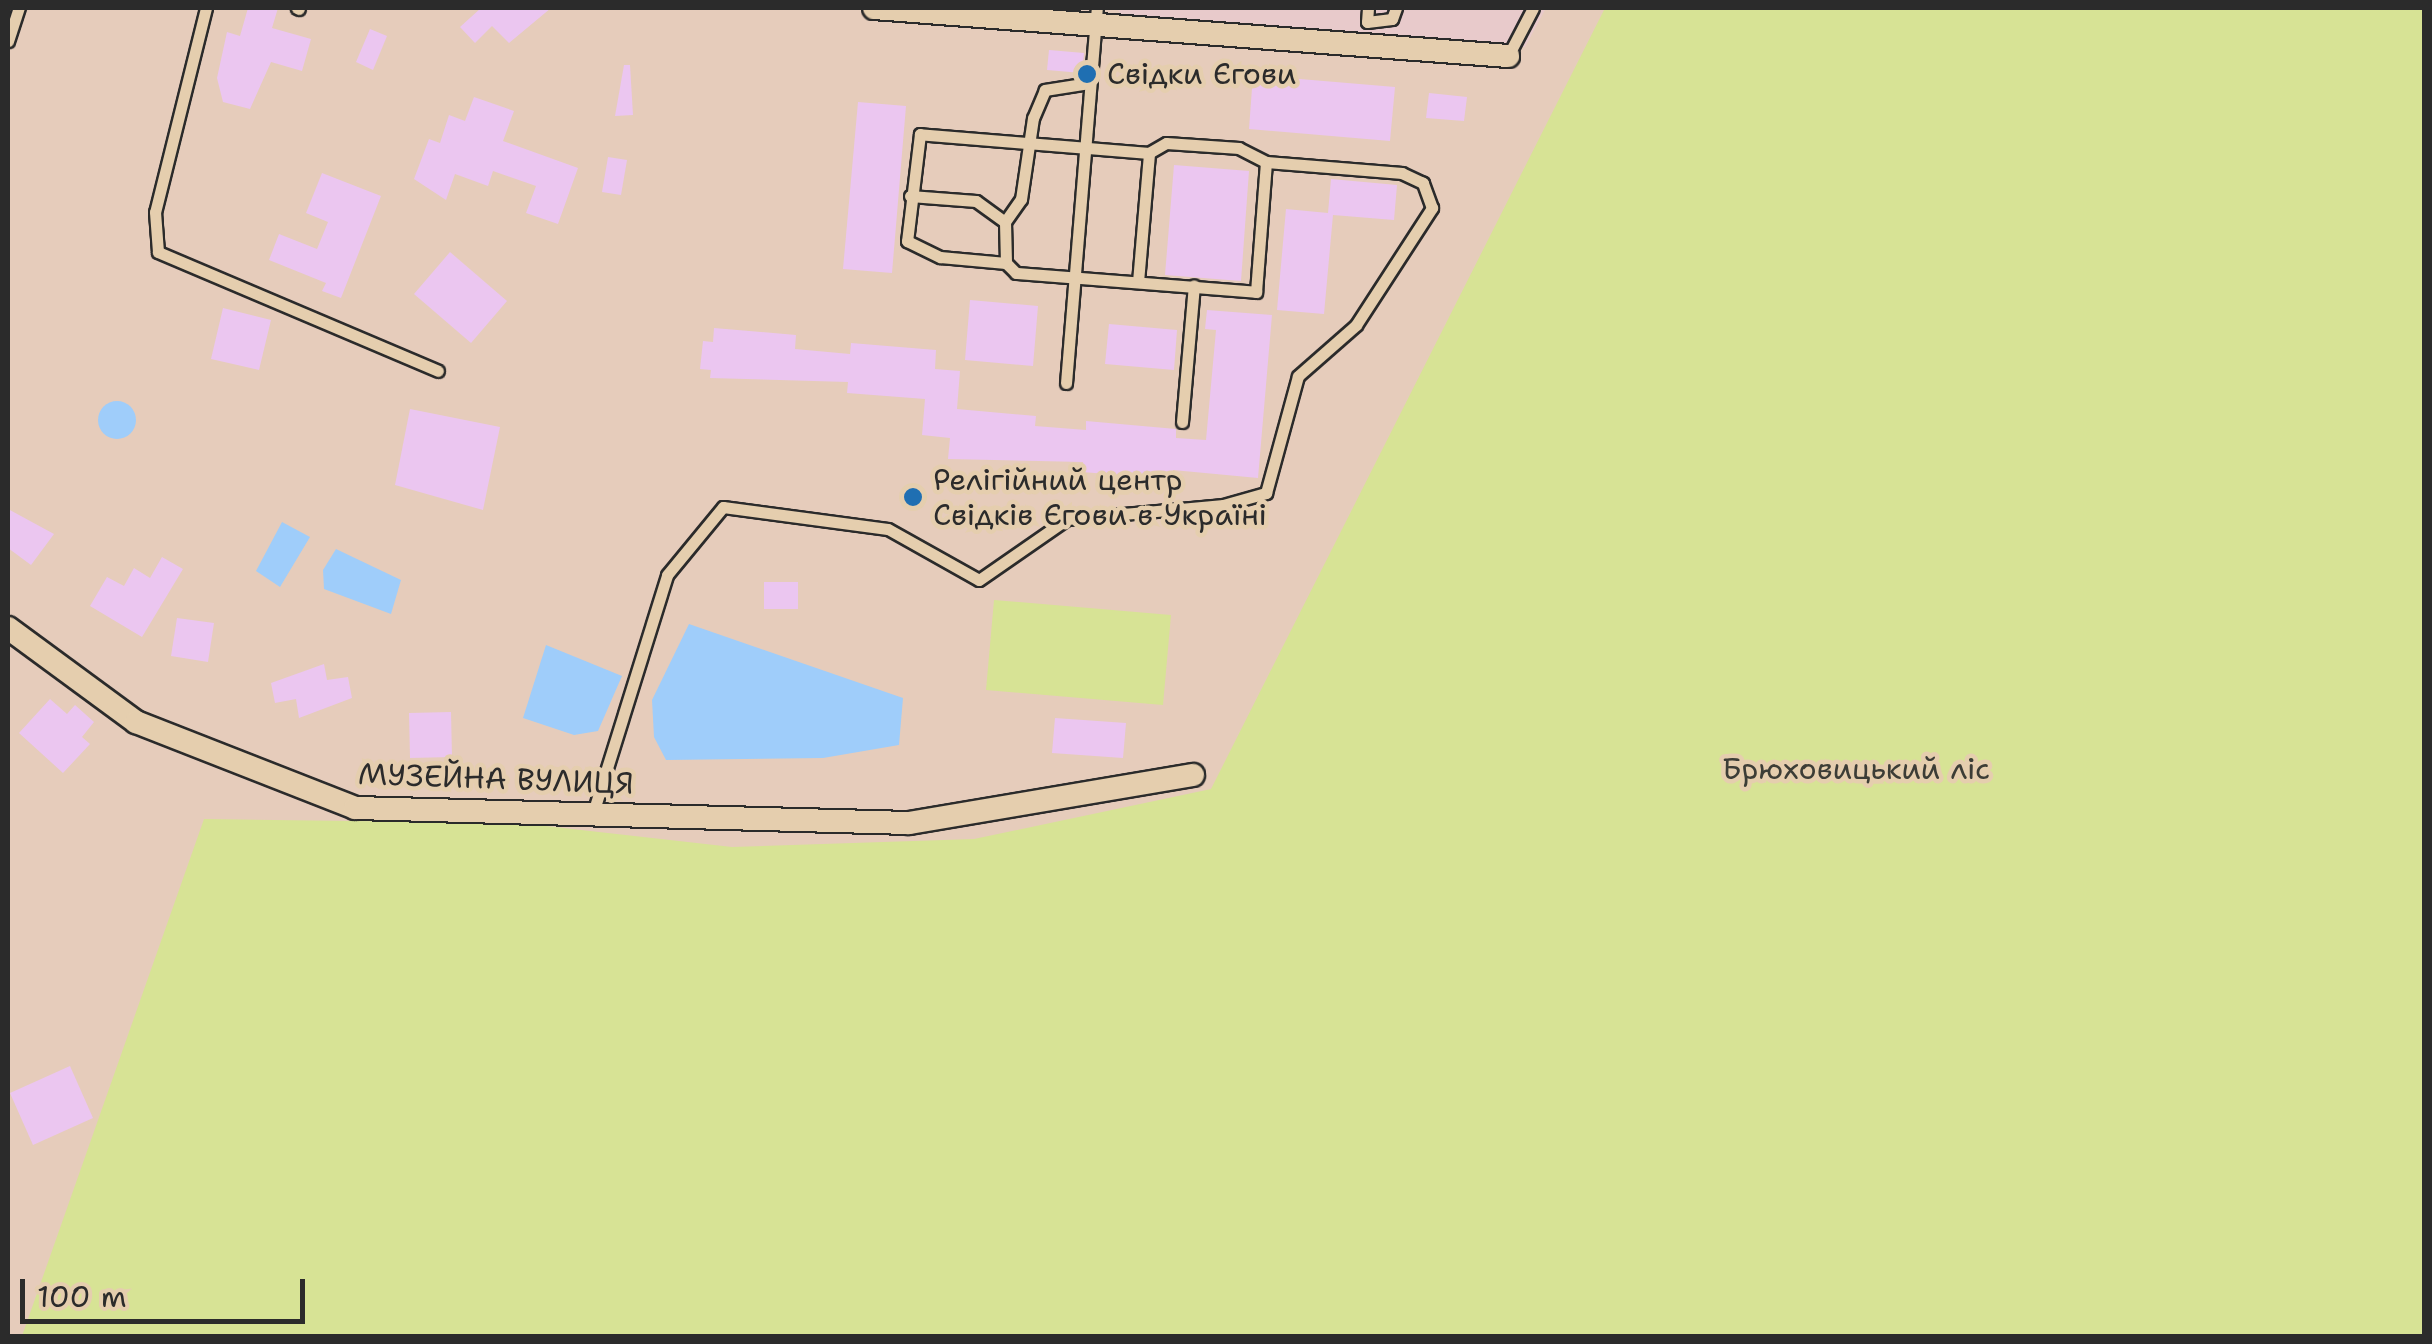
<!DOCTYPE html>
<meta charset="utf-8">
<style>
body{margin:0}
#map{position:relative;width:2432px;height:1344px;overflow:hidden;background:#e6ccbb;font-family:"Shantell Sans",sans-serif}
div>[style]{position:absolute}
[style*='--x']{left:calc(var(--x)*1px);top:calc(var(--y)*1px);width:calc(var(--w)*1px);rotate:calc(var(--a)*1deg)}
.built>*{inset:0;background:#e8cacb}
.green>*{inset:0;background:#d7e395}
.water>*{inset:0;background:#9fcdfa}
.round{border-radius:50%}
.building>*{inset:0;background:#ebc6f0}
.roads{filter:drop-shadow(2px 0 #2b2b2b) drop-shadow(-2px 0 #2b2b2b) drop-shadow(0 2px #2b2b2b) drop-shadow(0 -2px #2b2b2b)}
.lane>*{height:11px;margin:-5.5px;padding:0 5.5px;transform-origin:5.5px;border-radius:5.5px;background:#e5ceae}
.street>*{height:22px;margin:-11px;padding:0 11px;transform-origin:11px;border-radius:11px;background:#e5ceae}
.dots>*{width:28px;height:28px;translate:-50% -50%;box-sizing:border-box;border:5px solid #e5ceae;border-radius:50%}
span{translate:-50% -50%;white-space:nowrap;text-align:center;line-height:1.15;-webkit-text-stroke:9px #e5ceae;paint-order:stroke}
.poi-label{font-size:30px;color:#2b2b2b}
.left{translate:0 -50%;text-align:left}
.park-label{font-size:30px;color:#3c3d36}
.street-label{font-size:30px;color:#2b2b2b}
.frame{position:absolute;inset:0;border:10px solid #2b2b2b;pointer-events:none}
.scale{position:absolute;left:20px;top:1279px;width:285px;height:45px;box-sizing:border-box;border:5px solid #2b2b2b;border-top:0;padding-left:12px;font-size:30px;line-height:35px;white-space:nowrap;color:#2b2b2b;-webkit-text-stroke:8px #e5ceae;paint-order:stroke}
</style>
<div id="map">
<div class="built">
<div style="clip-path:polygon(1116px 8px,1546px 8px,1525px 47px,1124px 17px)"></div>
</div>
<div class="green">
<div style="clip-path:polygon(1605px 8px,2424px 8px,2424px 1336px,22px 1336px,204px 819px,519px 823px,732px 847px,974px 839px,1211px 789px)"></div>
<div style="clip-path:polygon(994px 600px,1171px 615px,1163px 705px,986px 690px)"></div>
</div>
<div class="water">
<div class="round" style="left:98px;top:401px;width:38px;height:38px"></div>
<div style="clip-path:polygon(282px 522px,310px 537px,280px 587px,256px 571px)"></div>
<div style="clip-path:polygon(336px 549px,401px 580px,391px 614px,324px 589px,323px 570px)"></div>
<div style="clip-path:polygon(689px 624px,903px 698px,899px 745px,823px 758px,666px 760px,654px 737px,652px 700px)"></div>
<div style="clip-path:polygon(546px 645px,622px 676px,598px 731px,574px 735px,523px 718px)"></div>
</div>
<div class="building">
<div style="clip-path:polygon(248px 8px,278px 8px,272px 28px,311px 39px,302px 71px,271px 62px,250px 109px,223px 102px,217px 78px,227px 32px,240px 36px)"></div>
<div style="clip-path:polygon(481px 8px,551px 8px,509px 43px,492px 26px,475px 43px,460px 27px)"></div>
<div style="clip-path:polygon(370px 29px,387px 36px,373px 70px,356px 62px)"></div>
<div style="clip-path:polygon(1049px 50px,1084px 53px,1082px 73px,1047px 70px)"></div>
<div style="clip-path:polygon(624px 65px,630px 65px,633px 115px,615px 116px)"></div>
<div style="clip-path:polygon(1253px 75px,1395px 87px,1390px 141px,1249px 129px)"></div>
<div style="clip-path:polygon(1429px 93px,1467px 97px,1464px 121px,1426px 118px)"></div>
<div style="clip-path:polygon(474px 97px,514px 111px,503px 141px,578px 168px,558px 224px,526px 213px,536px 186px,493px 171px,488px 186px,455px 174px,446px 200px,414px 179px,429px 139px,440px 143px,449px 115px,465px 121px)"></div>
<div style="clip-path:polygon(858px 102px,906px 106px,892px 273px,843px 269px)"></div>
<div style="clip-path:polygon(608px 157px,627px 160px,621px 195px,602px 192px)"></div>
<div style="clip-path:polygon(1174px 165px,1249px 171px,1241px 281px,1165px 275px)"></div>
<div style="clip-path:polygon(322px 173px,381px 196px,341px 298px,322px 291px,326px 283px,269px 260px,279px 234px,317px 249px,328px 222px,306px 213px)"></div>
<div style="clip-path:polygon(1331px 179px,1397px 185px,1394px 220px,1333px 215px,1324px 314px,1277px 310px,1286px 209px,1328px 213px)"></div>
<div style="clip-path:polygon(450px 252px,507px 301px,471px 343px,414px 294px)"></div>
<div style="clip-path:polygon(970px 300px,1038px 306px,1033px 366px,965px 360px)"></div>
<div style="clip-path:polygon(223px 308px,271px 320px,259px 370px,211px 359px)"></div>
<div style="clip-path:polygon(1207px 310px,1272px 315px,1258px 478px,1173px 470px,1172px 479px,1082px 472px,1083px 462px,948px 459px,950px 438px,922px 435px,925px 399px,847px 393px,848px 382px,710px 378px,711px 370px,700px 369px,703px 341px,713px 342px,714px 328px,796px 335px,795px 349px,850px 354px,851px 343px,936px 350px,935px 369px,960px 371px,957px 409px,1036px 416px,1035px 426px,1086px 430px,1086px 421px,1176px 429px,1176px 438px,1206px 440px,1216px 330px,1205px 329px)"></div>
<div style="clip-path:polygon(1109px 324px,1177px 330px,1174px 370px,1105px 364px)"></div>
<div style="clip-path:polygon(410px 409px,500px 427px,483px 510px,395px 485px)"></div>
<div style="clip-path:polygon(8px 509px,54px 534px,31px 565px,8px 548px)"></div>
<div style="clip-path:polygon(162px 557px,183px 569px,142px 637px,90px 606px,107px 577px,124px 586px,134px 568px,150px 578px)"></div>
<div style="clip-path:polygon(764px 582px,798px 582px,798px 609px,764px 609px)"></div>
<div style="clip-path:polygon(177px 618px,214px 623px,208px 662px,171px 656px)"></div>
<div style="clip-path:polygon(324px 664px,327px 680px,348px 677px,352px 698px,299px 718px,296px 699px,275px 703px,271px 683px)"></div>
<div style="clip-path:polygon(50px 699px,67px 714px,75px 705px,94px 722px,82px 737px,90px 744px,63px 773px,19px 733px)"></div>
<div style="clip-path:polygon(451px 712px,452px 757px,410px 758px,409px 713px)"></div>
<div style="clip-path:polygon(1055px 718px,1126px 723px,1123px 758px,1052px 753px)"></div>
<div style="clip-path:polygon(70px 1066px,93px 1118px,33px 1145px,10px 1093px)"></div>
</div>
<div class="roads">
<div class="lane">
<div style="--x:206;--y:8;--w:210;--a:104"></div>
<div style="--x:155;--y:212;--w:40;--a:85.7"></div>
<div style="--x:158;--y:252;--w:304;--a:23"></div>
<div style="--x:297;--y:8;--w:2;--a:27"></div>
<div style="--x:1368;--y:8;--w:14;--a:94"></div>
<div style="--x:1367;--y:22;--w:25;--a:-7"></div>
<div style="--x:1392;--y:19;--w:12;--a:-70"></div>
<div style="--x:8;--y:41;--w:35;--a:-72"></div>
<div style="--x:1508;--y:56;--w:54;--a:-62.5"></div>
<div style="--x:1089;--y:83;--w:45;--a:171"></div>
<div style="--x:1045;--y:90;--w:30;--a:113"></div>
<div style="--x:1033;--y:118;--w:82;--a:98.4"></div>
<div style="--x:1021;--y:199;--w:28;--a:125"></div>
<div style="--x:1005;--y:222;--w:41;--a:88.6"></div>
<div style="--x:1006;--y:263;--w:14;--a:45"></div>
<div style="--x:1016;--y:273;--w:241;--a:4.5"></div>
<div style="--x:1256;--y:292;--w:130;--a:-85.6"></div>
<div style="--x:910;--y:196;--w:66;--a:4.3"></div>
<div style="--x:976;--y:201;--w:36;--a:36"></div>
<div style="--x:1138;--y:282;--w:129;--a:-85.1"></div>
<div style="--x:1066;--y:383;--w:376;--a:-85.3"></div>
<div style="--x:1182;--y:422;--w:137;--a:-85"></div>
<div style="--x:593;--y:813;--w:249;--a:-72.7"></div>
<div style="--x:667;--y:575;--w:88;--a:-50.5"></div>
<div style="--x:723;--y:507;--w:166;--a:7.6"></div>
<div style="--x:888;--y:529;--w:104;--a:29.3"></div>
<div style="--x:979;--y:580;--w:107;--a:-34.7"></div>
<div style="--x:1067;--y:519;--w:157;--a:-5.1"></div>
<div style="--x:1223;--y:505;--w:45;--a:-15.6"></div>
<div style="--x:1266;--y:493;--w:121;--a:-74.7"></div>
<div style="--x:1298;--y:376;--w:77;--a:-41.3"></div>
<div style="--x:1356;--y:325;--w:140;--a:-57"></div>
<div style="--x:1432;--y:208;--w:27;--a:-110"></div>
<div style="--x:1423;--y:183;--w:23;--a:-155"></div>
<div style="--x:1402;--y:173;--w:136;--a:-175.4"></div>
<div style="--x:1266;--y:162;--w:30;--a:-153"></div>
<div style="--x:1239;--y:148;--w:73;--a:-176.1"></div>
<div style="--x:1166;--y:143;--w:20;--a:150"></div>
<div style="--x:1149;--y:153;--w:230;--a:-175.3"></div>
<div style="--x:920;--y:134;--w:108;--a:96.9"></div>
<div style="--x:907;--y:241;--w:37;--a:26"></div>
<div style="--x:940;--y:257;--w:66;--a:5.2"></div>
</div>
<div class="street">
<div style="--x:874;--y:8;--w:636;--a:4.33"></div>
<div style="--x:8;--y:628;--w:159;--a:36.3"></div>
<div style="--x:136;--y:722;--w:235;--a:21.4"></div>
<div style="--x:355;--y:808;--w:554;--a:1.55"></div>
<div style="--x:909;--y:823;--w:288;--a:-9.6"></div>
</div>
</div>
<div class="dots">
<div style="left:1087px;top:74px;background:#1f6fb2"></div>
<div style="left:913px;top:497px;background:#1f6fb2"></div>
</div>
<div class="poi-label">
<span class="left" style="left:1107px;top:74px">Свідки Єгови</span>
<span class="left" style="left:933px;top:497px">Релігійний центр<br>Свідків Єгови в Україні</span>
</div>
<div class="park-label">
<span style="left:1856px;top:769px">Брюховицький ліс</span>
</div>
<div class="street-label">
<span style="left:496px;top:779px;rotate:2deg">МУЗЕЙНА ВУЛИЦЯ</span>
</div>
<div class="frame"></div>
<div class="scale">100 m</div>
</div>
